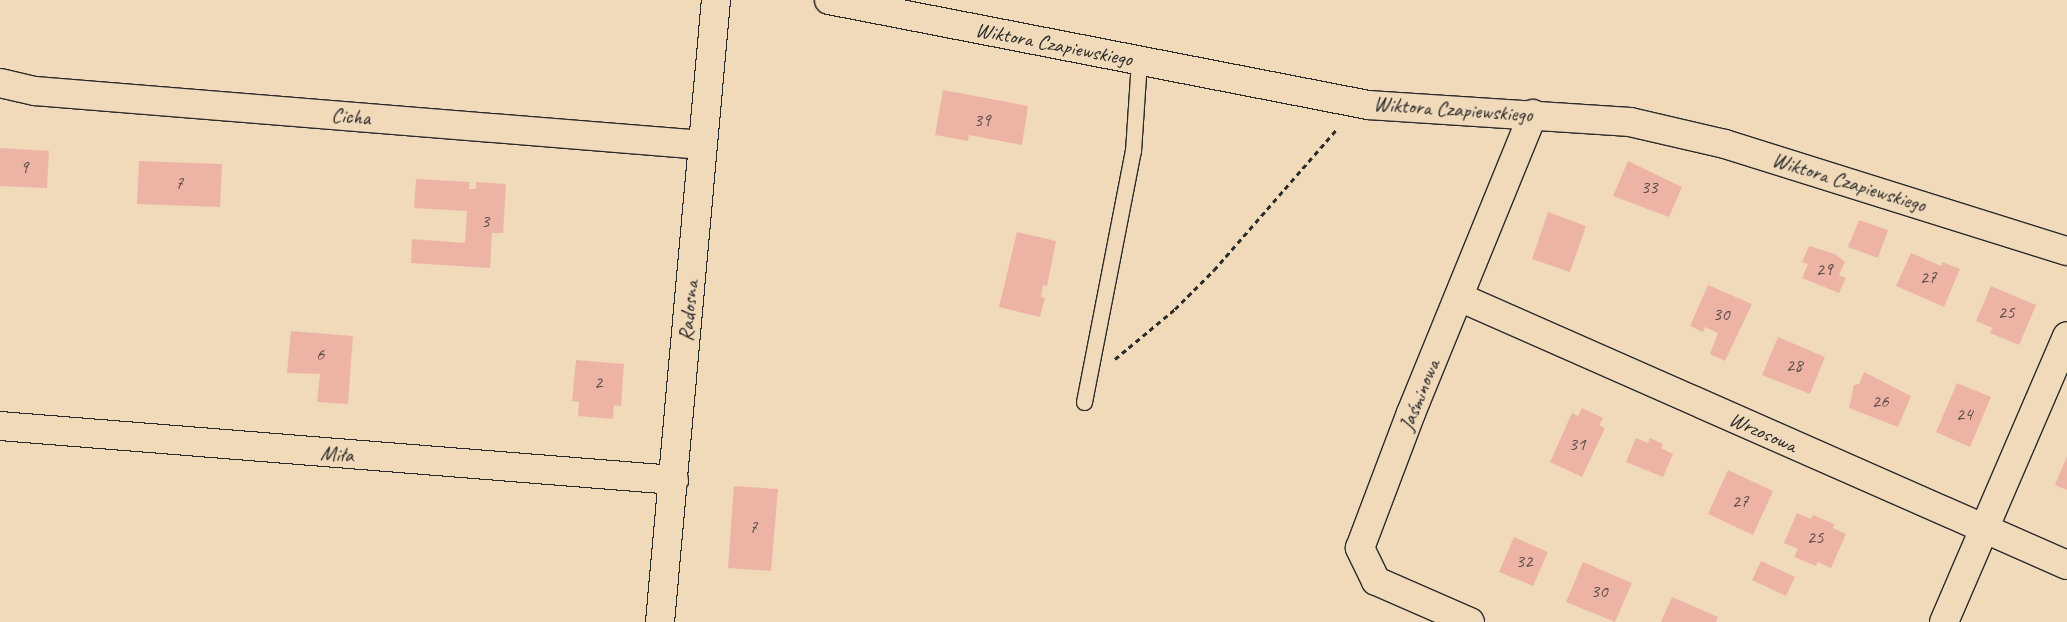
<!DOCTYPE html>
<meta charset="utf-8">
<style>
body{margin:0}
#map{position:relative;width:2067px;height:622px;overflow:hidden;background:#f1daba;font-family:Caveat,sans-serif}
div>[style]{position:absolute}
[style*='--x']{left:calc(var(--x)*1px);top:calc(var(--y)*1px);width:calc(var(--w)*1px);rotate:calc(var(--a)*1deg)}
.building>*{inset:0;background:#edb4a6}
.path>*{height:3px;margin-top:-1.5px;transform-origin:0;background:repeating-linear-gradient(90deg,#2b2b2b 0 5px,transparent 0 9px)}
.roads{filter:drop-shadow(1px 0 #2b2b2b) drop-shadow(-1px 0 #2b2b2b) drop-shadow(0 1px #2b2b2b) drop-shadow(0 -1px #2b2b2b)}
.lane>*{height:15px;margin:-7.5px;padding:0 7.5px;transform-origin:7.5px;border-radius:7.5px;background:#f1daba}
.street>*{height:28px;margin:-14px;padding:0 14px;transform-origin:14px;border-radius:14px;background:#f1daba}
span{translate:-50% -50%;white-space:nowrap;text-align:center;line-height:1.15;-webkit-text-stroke:4px #f1daba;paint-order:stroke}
.number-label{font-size:19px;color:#5c4d4a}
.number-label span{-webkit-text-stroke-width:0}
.street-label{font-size:21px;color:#2b2b2b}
</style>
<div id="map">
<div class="building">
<div style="clip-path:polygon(943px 90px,1028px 106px,1022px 145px,969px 135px,968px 141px,935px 135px)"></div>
<div style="clip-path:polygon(0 148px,49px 151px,47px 188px,0 186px)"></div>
<div style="clip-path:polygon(139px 161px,222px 164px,220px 207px,137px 204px)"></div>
<div style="clip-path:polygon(1628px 161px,1682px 187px,1669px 217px,1613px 196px)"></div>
<div style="clip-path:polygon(416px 179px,470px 182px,469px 189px,476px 189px,476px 182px,506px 184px,503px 233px,492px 233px,490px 268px,411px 263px,412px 239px,465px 243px,467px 211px,414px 208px)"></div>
<div style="clip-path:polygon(1548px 212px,1586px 226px,1570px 272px,1532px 259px)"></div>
<div style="clip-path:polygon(1859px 220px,1888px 230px,1878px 258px,1848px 247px)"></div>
<div style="clip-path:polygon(1017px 232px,1056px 241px,1047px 286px,1043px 285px,1041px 297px,1045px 298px,1040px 317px,999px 307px)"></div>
<div style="clip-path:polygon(1809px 246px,1835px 254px,1845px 262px,1839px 275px,1846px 278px,1839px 293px,1802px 278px,1808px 264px,1802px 262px)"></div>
<div style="clip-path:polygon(1911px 253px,1941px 266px,1942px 262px,1960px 269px,1944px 307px,1896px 286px)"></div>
<div style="clip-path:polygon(1708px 285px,1752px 304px,1725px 361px,1710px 354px,1718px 333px,1705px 327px,1703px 332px,1690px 326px)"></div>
<div style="clip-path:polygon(1991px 286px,2036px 305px,2019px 345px,1990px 333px,1992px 328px,1976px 321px)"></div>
<div style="clip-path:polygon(291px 331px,353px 336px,348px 404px,317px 402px,320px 374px,287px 373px)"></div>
<div style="clip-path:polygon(1778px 337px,1825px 357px,1810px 394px,1762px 375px)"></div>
<div style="clip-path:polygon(576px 360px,624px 364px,621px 406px,614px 405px,613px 419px,578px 416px,579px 402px,572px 401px)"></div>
<div style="clip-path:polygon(1864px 372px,1911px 396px,1898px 427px,1849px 408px,1854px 385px,1859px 384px)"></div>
<div style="clip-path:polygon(1957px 383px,1991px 397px,1970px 447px,1936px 432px)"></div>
<div style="clip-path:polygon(1582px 408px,1603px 418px,1599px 425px,1605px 428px,1582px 477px,1550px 462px,1572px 413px,1578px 416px)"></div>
<div style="clip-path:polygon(1636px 438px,1648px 443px,1650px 438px,1663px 444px,1661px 448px,1673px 454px,1663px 477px,1626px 462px)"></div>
<div style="clip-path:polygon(2067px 456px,2067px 490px,2055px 485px)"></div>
<div style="clip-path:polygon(1728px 470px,1773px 491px,1753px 535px,1708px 514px)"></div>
<div style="clip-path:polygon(734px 486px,778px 489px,771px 571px,728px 568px)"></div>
<div style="clip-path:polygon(1797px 513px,1811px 519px,1813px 515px,1834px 524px,1833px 528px,1846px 534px,1831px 568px,1818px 562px,1816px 566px,1794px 557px,1798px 549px,1784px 543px)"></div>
<div style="clip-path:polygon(1514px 537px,1548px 552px,1533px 586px,1499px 572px)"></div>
<div style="clip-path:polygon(1761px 561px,1795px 577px,1786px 596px,1752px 580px)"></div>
<div style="clip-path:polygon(1583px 562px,1632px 583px,1615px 622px,1566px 602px)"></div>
<div style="clip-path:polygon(1672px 597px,1718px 617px,1716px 622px,1661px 622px)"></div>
</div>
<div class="path">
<div style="--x:1115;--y:359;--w:78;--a:-39.8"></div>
<div style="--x:1175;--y:309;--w:55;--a:-45"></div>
<div style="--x:1214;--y:270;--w:189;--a:-48.9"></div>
</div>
<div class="roads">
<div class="lane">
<div style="--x:1084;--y:402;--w:256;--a:-79"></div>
<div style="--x:1133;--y:151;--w:90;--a:-86.2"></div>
</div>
<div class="street">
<div style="--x:829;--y:0;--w:549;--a:11.02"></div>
<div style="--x:1368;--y:105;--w:263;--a:3.7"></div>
<div style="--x:1630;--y:122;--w:98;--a:13"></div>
<div style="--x:1725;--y:144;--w:358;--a:17.4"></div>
<div style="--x:0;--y:83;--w:36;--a:13"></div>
<div style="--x:35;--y:91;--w:670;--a:4.62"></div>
<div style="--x:1459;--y:297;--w:664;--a:23.79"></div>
<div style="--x:0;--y:426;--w:676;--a:4.58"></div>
<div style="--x:660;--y:622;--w:625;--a:-84.86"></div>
<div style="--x:1470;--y:622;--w:103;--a:-156.4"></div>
<div style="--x:1376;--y:581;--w:37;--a:-116"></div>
<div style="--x:1360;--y:548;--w:144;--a:-69.3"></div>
<div style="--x:1411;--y:413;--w:323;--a:-67.8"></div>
<div style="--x:1944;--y:622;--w:311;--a:-66.7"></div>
</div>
</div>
<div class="number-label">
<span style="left:982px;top:121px">39</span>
<span style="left:24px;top:168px">9</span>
<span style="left:179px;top:184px">7</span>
<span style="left:1649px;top:188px">33</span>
<span style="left:485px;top:222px">3</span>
<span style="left:1824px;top:270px">29</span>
<span style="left:1928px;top:278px">27</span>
<span style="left:2006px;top:313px">25</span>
<span style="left:1721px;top:315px">30</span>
<span style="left:320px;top:355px">6</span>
<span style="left:1794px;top:366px">28</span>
<span style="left:598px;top:383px">2</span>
<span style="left:1880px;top:402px">26</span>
<span style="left:1964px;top:415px">24</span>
<span style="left:1577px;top:445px">31</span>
<span style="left:1740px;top:502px">27</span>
<span style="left:753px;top:528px">7</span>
<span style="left:1815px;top:538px">25</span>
<span style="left:1524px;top:562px">32</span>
<span style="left:1599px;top:592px">30</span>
</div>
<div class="street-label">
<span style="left:1054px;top:44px;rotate:11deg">Wiktora Czapiewskiego</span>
<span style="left:1453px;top:109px;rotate:4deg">Wiktora Czapiewskiego</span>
<span style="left:351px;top:116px;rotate:5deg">Cicha</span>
<span style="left:1849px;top:182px;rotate:17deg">Wiktora Czapiewskiego</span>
<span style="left:688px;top:311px;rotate:-85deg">Radosna</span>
<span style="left:1419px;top:395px;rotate:-68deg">Jaśminowa</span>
<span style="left:1763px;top:432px;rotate:24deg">Wrzosowa</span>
<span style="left:337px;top:454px;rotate:4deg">Miła</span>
</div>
</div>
